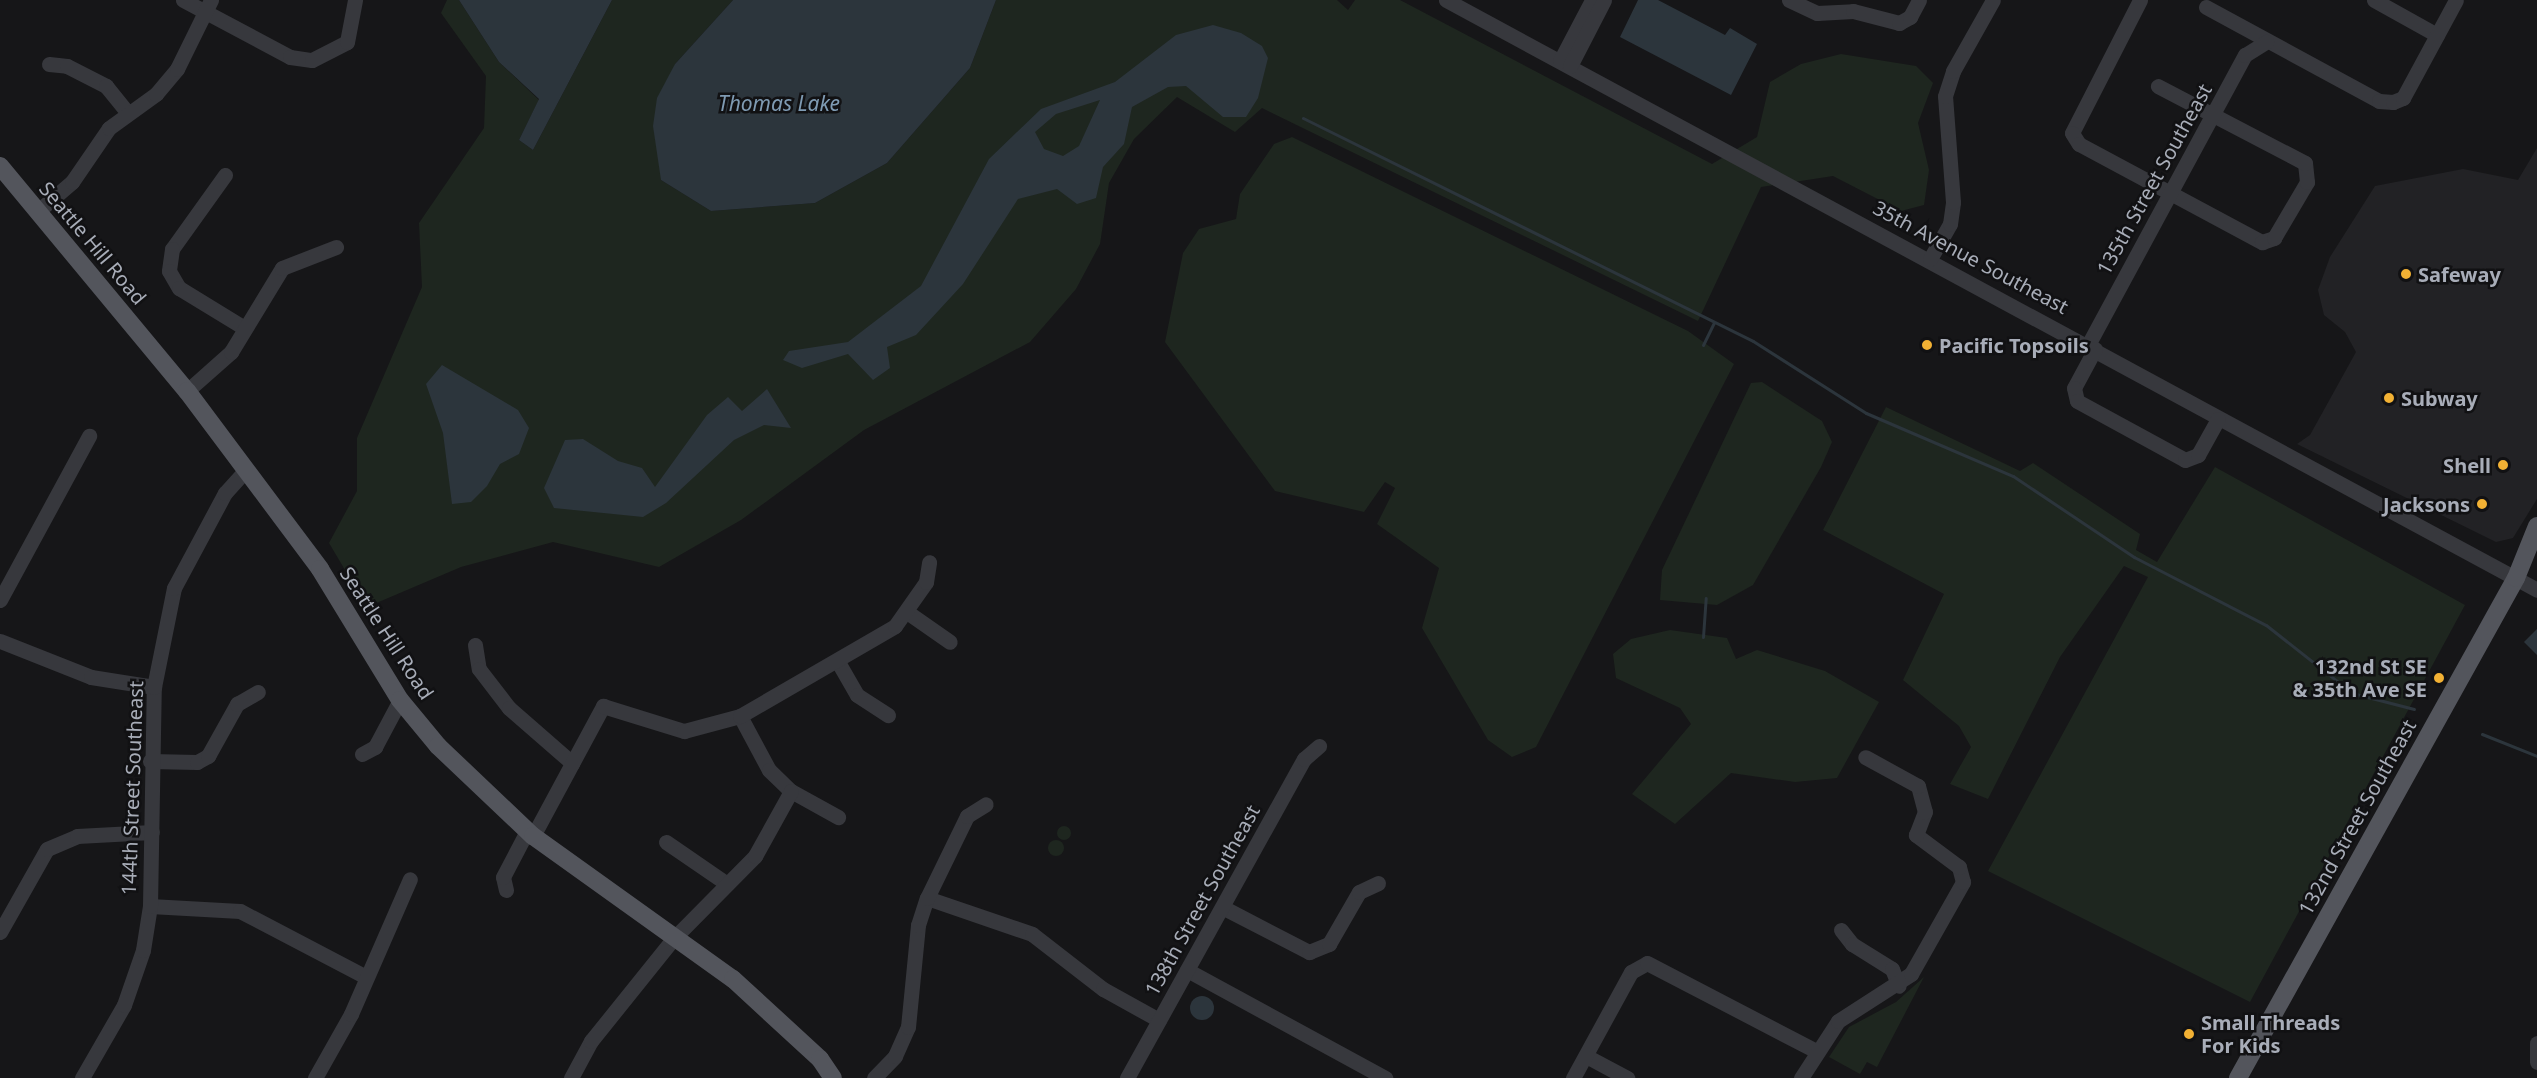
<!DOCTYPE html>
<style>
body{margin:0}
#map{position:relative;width:2537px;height:1078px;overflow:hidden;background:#161618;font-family:"Noto Sans",sans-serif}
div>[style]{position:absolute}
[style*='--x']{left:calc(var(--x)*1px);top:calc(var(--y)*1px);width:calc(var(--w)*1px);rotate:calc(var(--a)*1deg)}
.built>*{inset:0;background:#222225}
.green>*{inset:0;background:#1e261f}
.round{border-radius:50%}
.water>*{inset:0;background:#2c353c}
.stream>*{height:3px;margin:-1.5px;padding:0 1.5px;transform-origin:1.5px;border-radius:1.5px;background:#2c353c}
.minor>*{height:15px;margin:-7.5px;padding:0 7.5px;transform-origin:7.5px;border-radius:7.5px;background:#37383d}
.major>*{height:18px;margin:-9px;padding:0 9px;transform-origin:9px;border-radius:9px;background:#53555c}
.dots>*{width:16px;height:16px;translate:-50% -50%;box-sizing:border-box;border:3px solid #111113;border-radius:50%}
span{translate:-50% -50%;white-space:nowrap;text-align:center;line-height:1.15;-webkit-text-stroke:5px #111113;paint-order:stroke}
.street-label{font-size:20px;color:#a8adb8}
.poi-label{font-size:20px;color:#a8adb8;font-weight:700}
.left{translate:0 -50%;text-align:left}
.right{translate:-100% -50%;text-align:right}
.water-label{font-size:21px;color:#7f9bb3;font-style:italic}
</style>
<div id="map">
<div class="built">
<div style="clip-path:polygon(2537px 148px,2537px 499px,2513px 538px,2496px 542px,2297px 444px,2310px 435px,2356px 352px,2345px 332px,2324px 315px,2318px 290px,2330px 257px,2375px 186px,2463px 169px,2518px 180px)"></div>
</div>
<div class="green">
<div style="clip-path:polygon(447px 0,459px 0,499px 62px,539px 100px,519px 140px,533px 150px,612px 0,733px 0,675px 64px,661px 180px,711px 211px,815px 203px,887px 163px,970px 68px,996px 0,1337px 0,1348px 10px,1355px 0,1400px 0,1712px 164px,1757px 137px,1770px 82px,1801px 64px,1841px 54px,1916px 66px,1933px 83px,1918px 123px,1929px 170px,1924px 205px,1901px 211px,1833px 176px,1761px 187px,1698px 321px,1262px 108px,1235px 132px,1177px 97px,1134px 139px,1109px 183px,1100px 244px,1076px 289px,1030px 342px,864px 430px,741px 520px,659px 567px,553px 542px,461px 567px,367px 607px,329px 543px,357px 491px,357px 438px,422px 287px,419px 223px,484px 128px,486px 76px,441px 13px)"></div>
<div style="clip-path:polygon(1292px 137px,1688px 331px,1734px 364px,1536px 747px,1512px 757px,1488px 740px,1422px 628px,1439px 568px,1377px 524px,1395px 488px,1385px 482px,1364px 512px,1275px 491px,1165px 342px,1183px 253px,1199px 229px,1236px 219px,1240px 194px,1274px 144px)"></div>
<div style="clip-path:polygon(1762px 382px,1822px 421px,1832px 442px,1821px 467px,1753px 585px,1717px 605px,1660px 600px,1662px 570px,1751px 383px)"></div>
<div style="clip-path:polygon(1886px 407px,2020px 471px,2033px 463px,2140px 534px,2136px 550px,2157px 562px,2215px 467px,2465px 605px,2250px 1002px,1988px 871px,2148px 577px,2124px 566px,2060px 657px,1988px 799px,1950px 784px,1971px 747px,1959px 726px,1903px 680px,1944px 594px,1823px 530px)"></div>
<div style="clip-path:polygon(1670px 630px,1727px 638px,1736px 659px,1757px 650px,1825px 671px,1879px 702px,1837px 778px,1795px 782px,1731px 773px,1675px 824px,1632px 794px,1691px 724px,1680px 708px,1616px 678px,1613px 654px,1631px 639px)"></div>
<div class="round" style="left:1057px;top:826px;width:14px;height:14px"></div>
<div class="round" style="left:1048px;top:840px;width:16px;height:16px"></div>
<div style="clip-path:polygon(1924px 977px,1877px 1067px,1867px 1062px,1860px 1074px,1829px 1057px,1849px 1027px,1896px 1002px)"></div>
</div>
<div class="water">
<div style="clip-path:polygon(459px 0,612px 0,533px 150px,519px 140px,539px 99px,499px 62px)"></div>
<div style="clip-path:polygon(733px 0,996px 0,970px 68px,887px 163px,815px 203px,711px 211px,661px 180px,653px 126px,657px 98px,675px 64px)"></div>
<div style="clip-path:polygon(1638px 0,1658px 0,1725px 35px,1730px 28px,1757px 44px,1731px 95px,1620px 37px)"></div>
<div style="clip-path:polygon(evenodd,1213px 25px,1241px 33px,1262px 46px,1268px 58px,1258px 98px,1246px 117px,1223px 117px,1186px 86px,1168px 87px,1132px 107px,1124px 144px,1103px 167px,1096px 198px,1077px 204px,1057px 189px,1018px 199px,963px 284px,916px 335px,887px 347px,890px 368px,873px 380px,848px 354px,802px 368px,783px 360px,789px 351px,848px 342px,921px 286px,989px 159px,1041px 109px,1115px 82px,1176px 35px,1213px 25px,1100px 100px,1079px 146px,1063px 156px,1044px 149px,1035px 132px,1056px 114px,1100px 100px)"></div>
<div style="clip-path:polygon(442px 365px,518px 410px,529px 428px,519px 454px,500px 464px,487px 486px,471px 502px,452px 504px,443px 433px,426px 384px)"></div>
<div style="clip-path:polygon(767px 389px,791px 428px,764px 425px,734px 440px,666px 503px,643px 517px,554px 508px,544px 488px,565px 440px,583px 439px,618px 461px,642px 468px,655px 487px,707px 415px,728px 397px,742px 411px)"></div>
<div style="clip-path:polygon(2537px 629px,2537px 655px,2524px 642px)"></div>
<div class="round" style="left:1190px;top:996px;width:24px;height:24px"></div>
</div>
<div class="stream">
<div style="--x:1303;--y:118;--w:502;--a:26.36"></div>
<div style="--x:1753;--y:341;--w:134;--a:32.5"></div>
<div style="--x:1866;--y:413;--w:160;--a:23.2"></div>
<div style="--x:2013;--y:476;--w:146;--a:33.8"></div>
<div style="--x:2134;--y:557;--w:148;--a:27.3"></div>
<div style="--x:2266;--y:625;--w:110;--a:38.3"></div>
<div style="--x:2352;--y:693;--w:64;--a:14.5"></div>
<div style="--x:1703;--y:345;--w:25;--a:-64"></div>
<div style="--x:1703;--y:637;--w:39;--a:-86"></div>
<div style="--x:2482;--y:734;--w:59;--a:21.8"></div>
</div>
<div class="minor">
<div style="--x:183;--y:0;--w:121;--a:28"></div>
<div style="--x:290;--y:57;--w:22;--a:8"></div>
<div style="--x:312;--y:60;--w:39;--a:-27"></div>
<div style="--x:347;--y:42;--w:43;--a:-79.2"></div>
<div style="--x:1446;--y:0;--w:1240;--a:28.4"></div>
<div style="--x:1789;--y:0;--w:31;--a:25"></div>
<div style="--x:1817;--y:13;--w:36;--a:-3"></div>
<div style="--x:1853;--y:11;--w:48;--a:14.6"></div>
<div style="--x:1899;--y:23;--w:13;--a:-29"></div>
<div style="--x:1910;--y:17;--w:19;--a:-62"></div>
<div style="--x:2140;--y:0;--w:149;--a:117.1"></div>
<div style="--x:2072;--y:133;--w:13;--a:58"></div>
<div style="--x:2079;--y:144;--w:208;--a:28.2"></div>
<div style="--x:2262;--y:242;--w:13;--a:-18"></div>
<div style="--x:2274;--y:238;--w:65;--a:-59.5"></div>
<div style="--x:2307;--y:182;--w:19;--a:-96"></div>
<div style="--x:2305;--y:163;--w:166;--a:-152.4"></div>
<div style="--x:2374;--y:0;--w:72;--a:29.1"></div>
<div style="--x:2206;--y:7;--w:197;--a:28.5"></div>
<div style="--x:2379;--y:101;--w:14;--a:4"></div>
<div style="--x:2393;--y:102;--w:11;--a:-22"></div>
<div style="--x:2403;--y:98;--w:111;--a:-61.6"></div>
<div style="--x:1560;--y:61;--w:69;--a:-62.3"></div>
<div style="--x:49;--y:64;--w:18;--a:6"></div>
<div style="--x:67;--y:66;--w:44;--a:27.1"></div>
<div style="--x:106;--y:86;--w:32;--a:51"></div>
<div style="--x:1570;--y:66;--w:74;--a:-62.7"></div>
<div style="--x:225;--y:175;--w:91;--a:125.6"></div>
<div style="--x:172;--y:249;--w:22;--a:98"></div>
<div style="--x:169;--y:271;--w:20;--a:60"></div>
<div style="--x:179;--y:288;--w:75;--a:31.4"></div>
<div style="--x:37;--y:212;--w:46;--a:-40.6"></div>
<div style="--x:72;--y:182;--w:65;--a:-55.6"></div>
<div style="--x:109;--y:128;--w:58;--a:-35.9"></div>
<div style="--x:156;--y:94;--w:33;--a:-50"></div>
<div style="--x:177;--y:69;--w:77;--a:-63.8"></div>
<div style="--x:1930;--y:259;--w:40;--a:-60.3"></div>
<div style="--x:1950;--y:224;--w:22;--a:-82"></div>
<div style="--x:1953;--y:202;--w:106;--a:-94.3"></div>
<div style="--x:1945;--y:96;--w:26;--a:-72"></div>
<div style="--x:1953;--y:71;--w:81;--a:-60.6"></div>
<div style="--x:2088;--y:345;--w:330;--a:-61.6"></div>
<div style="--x:2245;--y:55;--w:25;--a:-32"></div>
<div style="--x:2095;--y:349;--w:44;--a:118.3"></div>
<div style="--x:2074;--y:388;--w:13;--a:77"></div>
<div style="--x:2077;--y:401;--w:123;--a:28.6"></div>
<div style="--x:2185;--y:460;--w:14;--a:-21"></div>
<div style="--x:2198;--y:455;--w:41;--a:-60.9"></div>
<div style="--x:187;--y:391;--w:59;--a:-41.6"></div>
<div style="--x:231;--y:352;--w:98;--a:-58.7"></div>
<div style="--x:282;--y:268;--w:58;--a:-21.3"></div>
<div style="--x:0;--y:600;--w:187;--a:-61.5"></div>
<div style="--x:907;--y:612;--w:52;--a:34.9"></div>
<div style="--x:0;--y:641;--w:98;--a:21.6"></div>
<div style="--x:91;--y:677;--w:64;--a:9"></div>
<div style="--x:475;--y:645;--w:24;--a:81"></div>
<div style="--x:479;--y:669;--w:49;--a:52.4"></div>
<div style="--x:509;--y:708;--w:84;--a:41.1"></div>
<div style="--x:838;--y:662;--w:38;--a:60"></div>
<div style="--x:857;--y:695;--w:37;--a:33"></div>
<div style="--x:740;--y:716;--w:61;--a:61.8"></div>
<div style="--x:769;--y:770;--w:30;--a:44"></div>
<div style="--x:791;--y:791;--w:54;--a:29"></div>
<div style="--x:362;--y:754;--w:15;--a:-28"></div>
<div style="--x:375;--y:747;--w:53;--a:-62"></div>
<div style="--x:150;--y:761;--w:47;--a:1.2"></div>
<div style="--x:197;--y:762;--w:13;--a:-29"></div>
<div style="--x:208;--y:756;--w:60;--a:-60.9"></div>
<div style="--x:237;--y:704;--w:24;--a:-30"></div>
<div style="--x:533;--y:836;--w:148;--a:-61.7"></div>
<div style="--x:603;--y:706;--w:85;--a:17.2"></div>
<div style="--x:684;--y:731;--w:58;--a:-15"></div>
<div style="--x:740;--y:716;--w:179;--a:-30.1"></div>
<div style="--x:895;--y:626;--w:54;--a:-54.8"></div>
<div style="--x:926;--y:582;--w:20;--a:-81"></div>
<div style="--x:666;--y:842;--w:74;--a:34.5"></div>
<div style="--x:506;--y:890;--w:13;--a:-103"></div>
<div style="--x:503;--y:877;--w:52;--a:-62.4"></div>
<div style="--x:927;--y:898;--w:111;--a:18.9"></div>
<div style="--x:1032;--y:934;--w:90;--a:37.8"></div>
<div style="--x:1103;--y:989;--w:64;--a:29"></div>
<div style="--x:150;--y:906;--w:90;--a:3.2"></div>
<div style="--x:240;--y:911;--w:142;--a:27.6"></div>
<div style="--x:1224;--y:908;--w:96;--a:27.4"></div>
<div style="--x:1309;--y:952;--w:22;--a:-22"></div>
<div style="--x:1329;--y:944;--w:60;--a:-60"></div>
<div style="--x:1359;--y:892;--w:21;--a:-25"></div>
<div style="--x:1841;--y:930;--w:18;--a:52"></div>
<div style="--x:1852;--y:944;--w:47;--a:32"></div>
<div style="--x:1892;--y:969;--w:18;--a:68"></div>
<div style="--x:0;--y:932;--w:95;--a:-60.5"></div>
<div style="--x:47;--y:849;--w:33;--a:-23"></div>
<div style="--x:77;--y:836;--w:75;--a:-3.1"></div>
<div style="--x:1187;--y:970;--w:226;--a:28.6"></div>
<div style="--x:2537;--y:1043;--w:19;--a:90"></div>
<div style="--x:1586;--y:1056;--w:47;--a:28.2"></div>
<div style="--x:82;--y:1078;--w:84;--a:-60.1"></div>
<div style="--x:124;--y:1005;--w:58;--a:-70.9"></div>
<div style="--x:143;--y:950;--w:45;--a:-81"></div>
<div style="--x:150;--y:906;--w:219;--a:-89"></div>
<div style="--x:154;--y:687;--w:101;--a:-78.6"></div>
<div style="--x:174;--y:588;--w:108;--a:-61.8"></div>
<div style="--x:225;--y:493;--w:30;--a:-48"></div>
<div style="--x:315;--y:1078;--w:73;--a:-60.6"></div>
<div style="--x:351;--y:1014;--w:147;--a:-66.4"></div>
<div style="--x:571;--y:1078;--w:42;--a:-61.6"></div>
<div style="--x:591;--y:1041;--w:131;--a:-51.2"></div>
<div style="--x:673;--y:939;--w:117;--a:-45.3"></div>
<div style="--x:755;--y:856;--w:74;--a:-61"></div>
<div style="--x:874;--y:1078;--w:30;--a:-46"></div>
<div style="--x:895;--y:1056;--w:32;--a:-66"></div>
<div style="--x:908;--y:1027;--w:102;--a:-84.4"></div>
<div style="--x:918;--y:925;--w:28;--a:-72"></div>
<div style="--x:927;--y:898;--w:91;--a:-64"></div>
<div style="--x:967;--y:816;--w:22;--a:-32"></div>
<div style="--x:1127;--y:1078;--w:365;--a:-61"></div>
<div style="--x:1304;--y:759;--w:20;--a:-41"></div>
<div style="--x:1573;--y:1078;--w:121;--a:-61.3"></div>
<div style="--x:1631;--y:972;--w:18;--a:-29"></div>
<div style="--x:1647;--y:963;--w:191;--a:27.5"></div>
<div style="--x:1801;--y:1078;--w:68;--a:-57"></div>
<div style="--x:1838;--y:1021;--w:87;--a:-32.8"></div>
<div style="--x:1911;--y:974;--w:106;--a:-60.5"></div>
<div style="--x:1963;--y:882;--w:16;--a:-105"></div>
<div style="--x:1959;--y:867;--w:54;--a:-143.3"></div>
<div style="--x:1916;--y:835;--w:25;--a:-69"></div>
<div style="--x:1925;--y:812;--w:27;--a:-105"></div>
<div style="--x:1918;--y:786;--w:60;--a:-151.3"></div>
</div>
<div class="major">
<div style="--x:0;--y:166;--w:293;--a:50.3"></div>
<div style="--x:187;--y:391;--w:222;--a:53.2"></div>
<div style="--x:320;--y:569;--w:153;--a:58.6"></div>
<div style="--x:400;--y:700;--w:60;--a:50.4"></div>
<div style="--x:438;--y:746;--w:131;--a:43.5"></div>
<div style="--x:533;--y:836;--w:246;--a:35.6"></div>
<div style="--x:733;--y:979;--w:118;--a:42.6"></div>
<div style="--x:820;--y:1059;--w:23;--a:56"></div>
<div style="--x:2238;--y:1078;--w:572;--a:-60.93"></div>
<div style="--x:2516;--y:578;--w:56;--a:-68"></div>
</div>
<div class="dots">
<div style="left:2406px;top:274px;background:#f2b134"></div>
<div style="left:1927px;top:345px;background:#f2b134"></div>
<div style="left:2389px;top:398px;background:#f2b134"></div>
<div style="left:2503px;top:465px;background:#f2b134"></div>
<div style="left:2482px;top:504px;background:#f2b134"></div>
<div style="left:2439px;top:678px;background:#f2b134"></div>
<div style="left:2189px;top:1034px;background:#f2b134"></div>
</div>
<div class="street-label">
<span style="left:2154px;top:179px;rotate:-61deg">135th Street Southeast</span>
<span style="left:93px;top:243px;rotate:50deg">Seattle Hill Road</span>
<span style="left:1971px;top:257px;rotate:28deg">35th Avenue Southeast</span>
<span style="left:387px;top:633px;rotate:57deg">Seattle Hill Road</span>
<span style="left:132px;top:788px;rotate:-88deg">144th Street Southeast</span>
<span style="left:2357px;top:817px;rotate:-61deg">132nd Street Southeast</span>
<span style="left:1202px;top:900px;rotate:-61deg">138th Street Southeast</span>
</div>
<div class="poi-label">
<span class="left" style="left:2418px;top:274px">Safeway</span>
<span class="left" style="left:1939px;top:345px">Pacific Topsoils</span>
<span class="left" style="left:2401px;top:398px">Subway</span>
<span class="right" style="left:2491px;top:465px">Shell</span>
<span class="right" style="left:2470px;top:504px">Jacksons</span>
<span class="right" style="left:2427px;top:678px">132nd St SE<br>&amp; 35th Ave SE</span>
<span class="left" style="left:2201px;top:1034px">Small Threads<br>For Kids</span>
</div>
<div class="water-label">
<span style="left:779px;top:103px">Thomas Lake</span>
</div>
</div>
